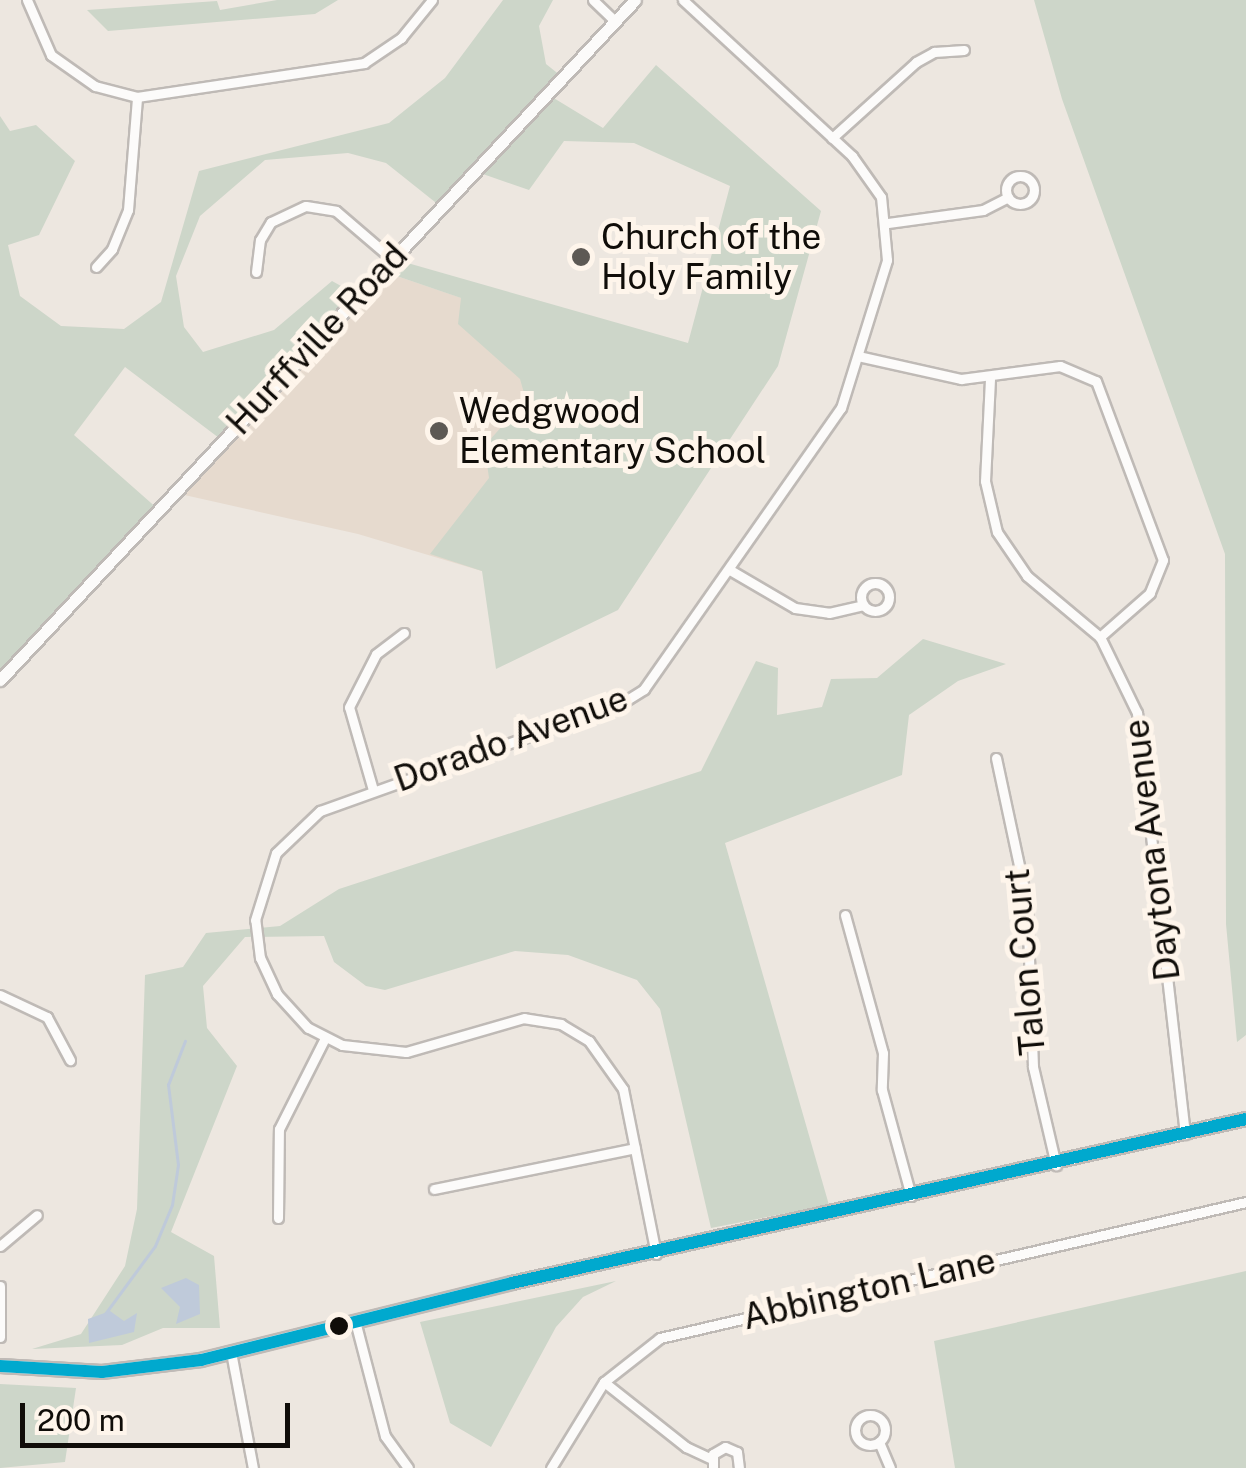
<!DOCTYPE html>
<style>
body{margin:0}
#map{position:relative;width:1246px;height:1468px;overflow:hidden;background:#ede7e0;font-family:"Public Sans",sans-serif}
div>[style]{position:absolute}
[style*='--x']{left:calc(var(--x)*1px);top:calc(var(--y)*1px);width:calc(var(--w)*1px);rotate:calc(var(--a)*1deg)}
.built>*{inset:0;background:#e6dace}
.green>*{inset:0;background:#cdd6c9}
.water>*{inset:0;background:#bfcada}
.stream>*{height:2.5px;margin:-1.25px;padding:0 1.25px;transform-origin:1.25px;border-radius:1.25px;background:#bfcada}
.roads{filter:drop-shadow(2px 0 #bfbab6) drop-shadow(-2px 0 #bfbab6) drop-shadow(0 2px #bfbab6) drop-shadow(0 -2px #bfbab6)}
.minor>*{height:9px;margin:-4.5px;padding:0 4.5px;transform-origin:4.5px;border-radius:4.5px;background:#fcfbfa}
.minor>.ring{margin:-4.5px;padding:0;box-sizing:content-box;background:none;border:9px solid #fcfbfa;border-radius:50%}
.tertiary>*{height:11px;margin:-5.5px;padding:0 5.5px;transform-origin:5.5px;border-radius:5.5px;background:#fcfbfa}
.secondary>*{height:12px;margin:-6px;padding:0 6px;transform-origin:6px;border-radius:6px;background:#fcfbfa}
.bus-1>*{height:12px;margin:-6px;padding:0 6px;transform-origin:6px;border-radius:6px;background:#00a9ce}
.dots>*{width:28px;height:28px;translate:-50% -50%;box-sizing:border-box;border:5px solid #fef5eb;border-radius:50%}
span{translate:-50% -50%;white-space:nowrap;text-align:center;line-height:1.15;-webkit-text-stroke:10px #fef5eb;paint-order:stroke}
.poi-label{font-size:35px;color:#100d09}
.left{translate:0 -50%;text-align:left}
.street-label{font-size:35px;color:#100d09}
.scale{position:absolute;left:20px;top:1403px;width:270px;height:45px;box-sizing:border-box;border:5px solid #100d09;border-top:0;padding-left:12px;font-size:30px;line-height:35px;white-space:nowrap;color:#100d09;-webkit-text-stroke:8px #fef5eb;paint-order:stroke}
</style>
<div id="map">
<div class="built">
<div style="clip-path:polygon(385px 272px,664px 367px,575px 599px,358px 534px,180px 494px)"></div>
</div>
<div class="green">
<div style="clip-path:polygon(277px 0,338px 0,315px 14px,108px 31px,87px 10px,217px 1px,220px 10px)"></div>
<div style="clip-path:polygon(503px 0,553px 0,539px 26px,546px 64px,566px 80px,552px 97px,603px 128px,656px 65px,821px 211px,778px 366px,618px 610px,496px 669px,482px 571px,430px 554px,489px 478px,487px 464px,476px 455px,526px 400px,520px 379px,458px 324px,461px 298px,385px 272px,397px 260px,688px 343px,730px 186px,634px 143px,564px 141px,529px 190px,480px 173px,445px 210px,386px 163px,348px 153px,265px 160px,200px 216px,176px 276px,184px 327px,203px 352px,274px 330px,332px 281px,361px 297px,223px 441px,125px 367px,74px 435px,159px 510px,0 682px,0 116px,10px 131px,36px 125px,75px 161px,39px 235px,8px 245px,20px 296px,61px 326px,124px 329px,161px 302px,199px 171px,389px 123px,445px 78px)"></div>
<div style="clip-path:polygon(1034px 0,1246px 0,1246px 1035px,1237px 1042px,1226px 924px,1225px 554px,1062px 99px)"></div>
<div style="clip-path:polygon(923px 639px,1006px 664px,958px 681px,909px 715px,902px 775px,725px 843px,829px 1205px,711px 1228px,660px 1009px,637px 980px,568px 955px,515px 951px,385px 990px,366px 986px,334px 962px,324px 936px,245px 937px,203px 986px,207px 1028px,237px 1066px,171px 1232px,214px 1256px,220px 1328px,163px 1328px,122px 1345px,32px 1349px,81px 1334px,125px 1266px,137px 1209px,145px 975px,183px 967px,206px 933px,280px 926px,339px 889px,701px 771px,756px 661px,778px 668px,777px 715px,822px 707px,831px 679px,877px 678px)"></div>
<div style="clip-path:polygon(1246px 1271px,1246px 1468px,955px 1468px,934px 1341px)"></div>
<div style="clip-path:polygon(616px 1281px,583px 1297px,556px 1327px,491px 1447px,450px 1423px,420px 1322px)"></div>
<div style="clip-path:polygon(0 1384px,76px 1388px,65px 1462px,0 1468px)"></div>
</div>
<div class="water">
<div style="clip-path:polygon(186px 1278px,199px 1285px,200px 1314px,176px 1324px,180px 1307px,161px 1288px)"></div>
<div style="clip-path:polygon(110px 1311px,124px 1321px,137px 1313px,134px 1332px,89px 1343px,88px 1319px)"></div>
</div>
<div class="stream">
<div style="--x:105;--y:1314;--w:84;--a:-53.7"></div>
<div style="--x:155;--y:1246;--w:44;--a:-67.5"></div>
<div style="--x:172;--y:1205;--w:40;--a:-81.5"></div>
<div style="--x:178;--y:1165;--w:81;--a:-97.1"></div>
<div style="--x:168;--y:1085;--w:47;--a:-68.9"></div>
</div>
<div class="roads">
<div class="minor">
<div style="--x:27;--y:0;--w:60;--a:66.4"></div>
<div style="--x:51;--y:55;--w:54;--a:35.2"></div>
<div style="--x:95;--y:86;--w:43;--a:14.7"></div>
<div style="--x:137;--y:97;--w:230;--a:-8.5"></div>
<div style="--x:364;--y:63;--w:45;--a:-34"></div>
<div style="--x:401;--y:38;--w:49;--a:-50.8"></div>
<div style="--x:593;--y:0;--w:30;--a:44"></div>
<div style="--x:832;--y:138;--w:113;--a:-42.1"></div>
<div style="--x:916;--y:62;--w:21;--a:-29"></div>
<div style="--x:934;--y:52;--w:30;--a:-4"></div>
<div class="ring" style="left:1006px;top:176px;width:19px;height:19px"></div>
<div style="--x:888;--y:223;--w:96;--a:-7.8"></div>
<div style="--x:983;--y:210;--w:28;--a:-27"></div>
<div style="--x:96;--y:267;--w:24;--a:-48"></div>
<div style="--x:112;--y:249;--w:42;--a:-67.7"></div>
<div style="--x:128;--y:210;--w:113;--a:-85.4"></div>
<div style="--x:256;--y:272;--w:32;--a:-83"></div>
<div style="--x:260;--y:240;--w:21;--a:-59"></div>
<div style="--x:271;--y:222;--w:38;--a:-25"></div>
<div style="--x:306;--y:206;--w:30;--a:9"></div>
<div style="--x:336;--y:211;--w:74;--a:40.6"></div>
<div style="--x:858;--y:356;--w:106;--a:12.6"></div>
<div style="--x:961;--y:379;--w:100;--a:-7.5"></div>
<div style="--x:1060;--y:366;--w:39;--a:23"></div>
<div style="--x:1096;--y:381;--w:191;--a:69.5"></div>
<div style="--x:1163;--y:560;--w:35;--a:112"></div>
<div style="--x:1150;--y:593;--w:67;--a:138.7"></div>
<div style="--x:990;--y:379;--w:102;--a:92.8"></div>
<div style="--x:985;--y:481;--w:52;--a:76.8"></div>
<div style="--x:997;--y:532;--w:53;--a:55.7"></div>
<div style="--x:1027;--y:576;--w:95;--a:39.9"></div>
<div style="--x:1100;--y:637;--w:85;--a:64"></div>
<div style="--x:1137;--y:713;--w:424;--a:83.5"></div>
<div style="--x:730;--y:570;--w:75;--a:30.3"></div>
<div style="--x:795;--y:608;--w:34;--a:8"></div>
<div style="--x:829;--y:613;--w:35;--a:-13"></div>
<div class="ring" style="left:861px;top:583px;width:19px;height:19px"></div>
<div style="--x:996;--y:758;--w:148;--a:77.9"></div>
<div style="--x:1027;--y:903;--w:164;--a:87.9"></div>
<div style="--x:1033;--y:1067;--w:101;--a:76.8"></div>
<div style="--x:373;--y:790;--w:86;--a:-106.1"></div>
<div style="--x:349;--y:707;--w:59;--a:-63"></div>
<div style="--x:376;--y:654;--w:35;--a:-37"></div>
<div style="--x:845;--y:915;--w:143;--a:74.6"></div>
<div style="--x:883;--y:1053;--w:37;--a:92"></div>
<div style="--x:882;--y:1090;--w:110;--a:74.7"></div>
<div style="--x:0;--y:995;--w:52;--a:25.1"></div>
<div style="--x:47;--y:1017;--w:49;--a:61.9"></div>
<div style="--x:434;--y:1189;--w:205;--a:-11.5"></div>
<div style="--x:278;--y:1218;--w:89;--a:-89.4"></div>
<div style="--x:279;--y:1129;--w:102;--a:-63.2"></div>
<div style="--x:0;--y:1246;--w:48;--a:-40"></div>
<div style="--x:656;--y:1254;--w:168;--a:-101.3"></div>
<div style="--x:623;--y:1089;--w:59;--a:-125.3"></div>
<div style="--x:589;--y:1041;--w:33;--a:-149"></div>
<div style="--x:561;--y:1024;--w:37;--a:-171"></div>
<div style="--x:524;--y:1018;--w:123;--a:163.9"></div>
<div style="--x:406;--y:1052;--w:64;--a:-173.8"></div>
<div style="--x:342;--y:1045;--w:38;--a:-153"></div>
<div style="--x:308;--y:1028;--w:46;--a:-132.4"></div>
<div style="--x:277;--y:994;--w:40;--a:-115"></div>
<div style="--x:260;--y:958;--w:38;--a:-97"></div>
<div style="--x:255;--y:920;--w:70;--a:-72.6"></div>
<div style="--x:276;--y:853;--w:61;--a:-43.7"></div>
<div style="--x:320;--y:811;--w:321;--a:-19.7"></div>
<div style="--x:622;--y:703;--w:26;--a:-32"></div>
<div style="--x:644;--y:689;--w:343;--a:-55"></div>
<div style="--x:841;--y:408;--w:155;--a:-72.7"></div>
<div style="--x:887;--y:260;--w:63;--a:-95.4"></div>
<div style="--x:881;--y:197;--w:50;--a:-125.3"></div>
<div style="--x:852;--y:156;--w:230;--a:-137.3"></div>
<div style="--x:0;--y:1286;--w:51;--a:90"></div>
<div style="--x:355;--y:1321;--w:119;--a:75.4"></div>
<div style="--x:385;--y:1436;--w:39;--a:54"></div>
<div style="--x:231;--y:1352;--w:118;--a:79.3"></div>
<div style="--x:604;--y:1382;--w:105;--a:38.4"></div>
<div style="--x:686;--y:1447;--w:29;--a:25"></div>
<div class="ring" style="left:855px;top:1415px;width:21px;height:21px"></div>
<div style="--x:879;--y:1442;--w:28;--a:67"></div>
<div style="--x:551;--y:1468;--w:101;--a:-58.4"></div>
<div style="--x:604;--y:1382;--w:71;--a:-38.2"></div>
<div style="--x:660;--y:1338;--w:602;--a:-13.07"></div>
<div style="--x:713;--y:1468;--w:14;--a:-90"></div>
<div style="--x:713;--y:1454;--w:14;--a:-30"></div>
<div style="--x:725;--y:1447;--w:13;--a:23"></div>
<div style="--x:737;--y:1452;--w:16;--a:83"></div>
</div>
<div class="tertiary">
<div style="--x:0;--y:680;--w:930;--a:-46.96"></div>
</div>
<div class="secondary">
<div style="--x:0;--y:1366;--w:102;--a:3.4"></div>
<div style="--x:102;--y:1372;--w:100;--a:-6.9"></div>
<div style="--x:201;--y:1360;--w:320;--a:-13.9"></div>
<div style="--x:512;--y:1283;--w:752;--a:-12.59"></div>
</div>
</div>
<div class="bus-1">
<div style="--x:0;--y:1366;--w:102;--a:3.4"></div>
<div style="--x:102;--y:1372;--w:100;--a:-6.9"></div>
<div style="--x:201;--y:1360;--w:320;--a:-13.9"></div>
<div style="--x:512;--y:1283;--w:752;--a:-12.59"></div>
</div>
<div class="dots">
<div style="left:581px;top:257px;background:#5d5954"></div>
<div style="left:439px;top:431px;background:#5d5954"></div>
<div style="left:339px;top:1326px;background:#100d09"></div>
</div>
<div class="poi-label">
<span class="left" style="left:601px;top:257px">Church of the<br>Holy Family</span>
<span class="left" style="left:459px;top:431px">Wedgwood<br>Elementary School</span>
</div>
<div class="street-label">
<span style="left:317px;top:339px;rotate:-47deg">Hurffville Road</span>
<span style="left:511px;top:739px;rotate:-20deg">Dorado Avenue</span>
<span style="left:1152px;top:850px;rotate:-97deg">Daytona Avenue</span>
<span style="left:1025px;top:962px;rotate:-95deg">Talon Court</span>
<span style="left:869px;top:1289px;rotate:-13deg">Abbington Lane</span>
</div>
<div class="scale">200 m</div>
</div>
